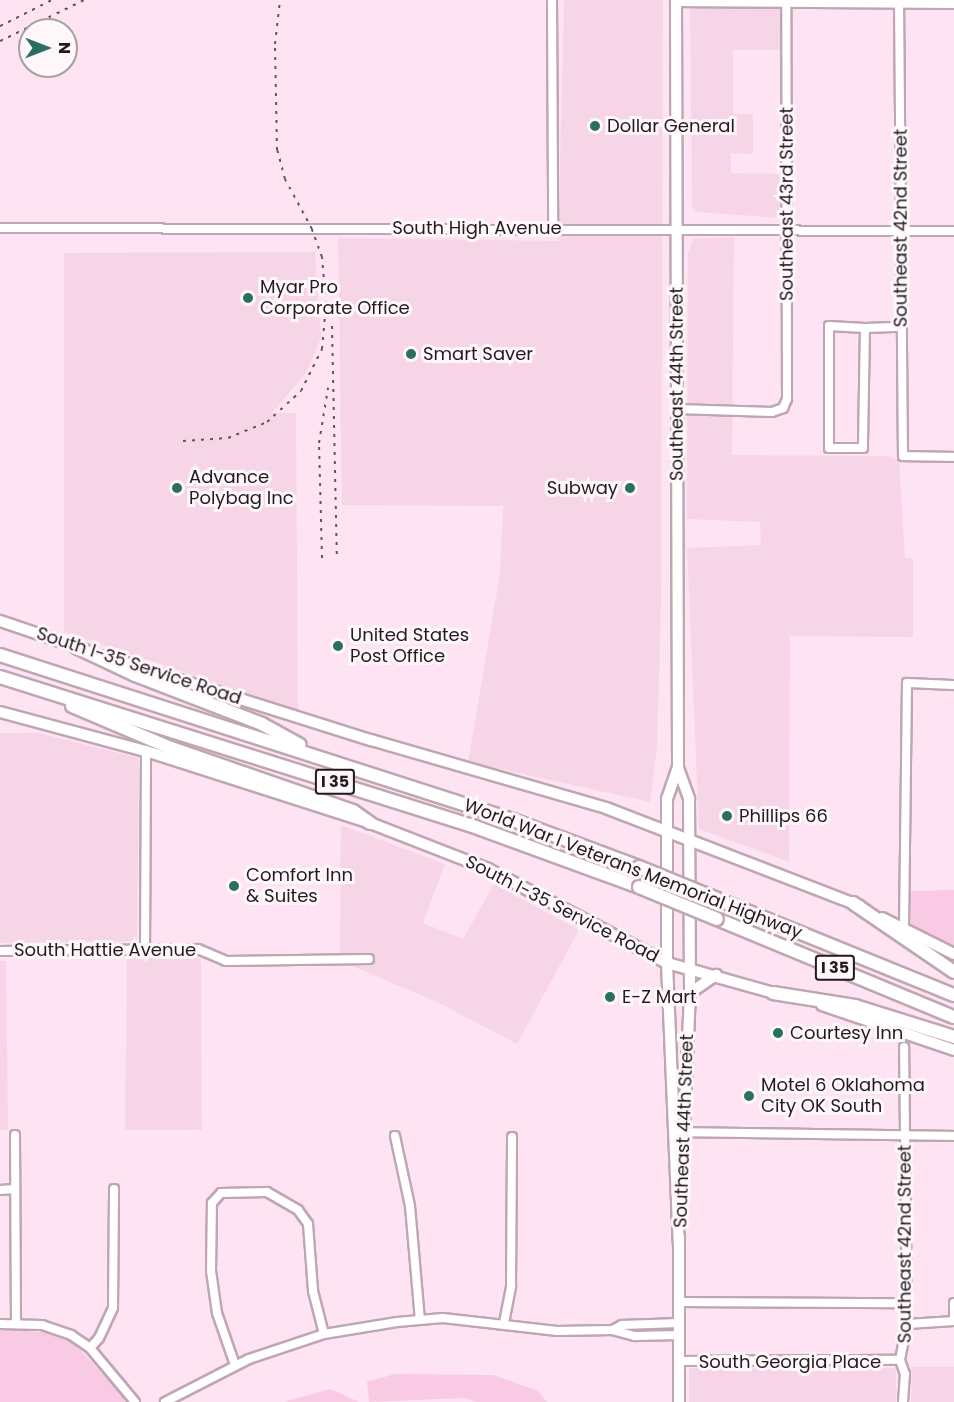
<!DOCTYPE html>
<style>
body{margin:0}
#map{position:relative;width:954px;height:1402px;overflow:hidden;background:#fee3f2;font-family:Poppins,sans-serif}
div>[style]{position:absolute}
[style*='--x']{left:calc(var(--x)*1px);top:calc(var(--y)*1px);width:calc(var(--w)*1px);rotate:calc(var(--a)*1deg)}
.built>*{inset:0;background:#f6d5e7}
.green>*{inset:0;background:#f9cae4}
.roads{filter:drop-shadow(2px 0 #bfa6b3) drop-shadow(-2px 0 #bfa6b3) drop-shadow(0 2px #bfa6b3) drop-shadow(0 -2px #bfa6b3)}
.minor>*{height:8px;margin:-4px;padding:0 4px;transform-origin:4px;border-radius:4px;background:#fff}
.major>*{height:10px;margin:-5px;padding:0 5px;transform-origin:5px;border-radius:5px;background:#fff}
.highway>*{height:12px;margin:-6px;padding:0 6px;transform-origin:6px;border-radius:6px;background:#fff}
.rail>*{height:2px;margin-top:-1px;transform-origin:0;background:repeating-linear-gradient(90deg,#63555d 0 3px,transparent 0 9px)}
.bridges{filter:drop-shadow(2px 0 #bfa6b3) drop-shadow(-2px 0 #bfa6b3) drop-shadow(0 2px #bfa6b3) drop-shadow(0 -2px #bfa6b3)}
.highway-bridge>*{height:12px;margin:-6px;padding:0 6px;transform-origin:6px;border-radius:6px;background:#fff}
.dots>*{width:16px;height:16px;translate:-50% -50%;box-sizing:border-box;border:3px solid #fdf7fa;border-radius:50%}
span{translate:-50% -50%;white-space:nowrap;text-align:center;line-height:1.15;-webkit-text-stroke:6px #fdf7fa;paint-order:stroke}
.shield-label span{padding:2px 4px;background:#fdf7fa;border:2px solid;border-radius:4px;-webkit-text-stroke-width:0}
.shield-label{font-size:16px;color:#231a1f;font-weight:700}
.poi-label{font-size:18px;color:#231a1f}
.left{translate:0 -50%;text-align:left}
.right{translate:-100% -50%;text-align:right}
.street-label{font-size:18px;color:#231a1f}
.north{position:absolute;left:18px;top:18px;width:60px;height:60px;box-sizing:border-box;background:#fdf7fa;border:2px solid #a69fa2;border-radius:50%;rotate:90deg;font-size:16px;font-weight:700;line-height:24px;text-align:center;color:#231a1f}
.north::after{content:'';display:block;margin:auto;width:21px;height:27px;background:#2a6f62;clip-path:polygon(50% 0,100% 100%,50% 72%,0 100%)}
</style>
<div id="map">
<div class="built">
<div style="clip-path:polygon(564px 0,663px 0,661px 603px,657px 747px,650px 802px,468px 762px,500px 574px,503px 506px,342px 505px,338px 238px,558px 241px)"></div>
<div style="clip-path:polygon(776px 7px,781px 9px,782px 50px,733px 50px,733px 114px,753px 114px,753px 154px,731px 153px,731px 173px,783px 174px,784px 213px,781px 218px,697px 212px,692px 206px,690px 8px)"></div>
<div style="clip-path:polygon(734px 237px,732px 455px,889px 456px,899px 461px,905px 558px,913px 558px,913px 637px,790px 636px,789px 862px,699px 829px,687px 548px,761px 545px,760px 522px,687px 519px,688px 253px,693px 239px)"></div>
<div style="clip-path:polygon(315px 252px,321px 338px,306px 373px,272px 413px,296px 413px,298px 710px,64px 632px,64px 253px)"></div>
<div style="clip-path:polygon(0 733px,38px 733px,139px 758px,137px 941px,0 943px)"></div>
<div style="clip-path:polygon(341px 825px,445px 864px,423px 923px,463px 939px,494px 884px,579px 930px,517px 1044px,437px 1002px,340px 961px)"></div>
<div style="clip-path:polygon(127px 958px,201px 958px,202px 1130px,125px 1130px)"></div>
<div style="clip-path:polygon(0 961px,6px 961px,8px 1130px,0 1130px)"></div>
<div style="clip-path:polygon(912px 1367px,954px 1367px,954px 1402px,911px 1402px)"></div>
<div style="clip-path:polygon(689px 1368px,896px 1368px,896px 1402px,689px 1402px)"></div>
</div>
<div class="green">
<div style="clip-path:polygon(954px 890px,954px 947px,911px 925px,910px 899px,912px 891px)"></div>
<div style="clip-path:polygon(0 1329px,54px 1333px,76px 1345px,128px 1402px,0 1402px)"></div>
<div style="clip-path:polygon(395px 1374px,493px 1375px,538px 1391px,547px 1402px,477px 1402px,464px 1398px,369px 1402px,367px 1382px)"></div>
<div style="clip-path:polygon(330px 1389px,359px 1402px,284px 1402px)"></div>
</div>
<div class="roads">
<div class="minor">
<div style="--x:552;--y:0;--w:228;--a:89.7"></div>
<div style="--x:899;--y:0;--w:456;--a:89.5"></div>
<div style="--x:903;--y:456;--w:51;--a:1.1"></div>
<div style="--x:676;--y:2;--w:278;--a:0.4"></div>
<div style="--x:0;--y:228;--w:954;--a:0.18"></div>
<div style="--x:829;--y:326;--w:36;--a:3"></div>
<div style="--x:865;--y:328;--w:120;--a:91"></div>
<div style="--x:863;--y:448;--w:34;--a:180"></div>
<div style="--x:829;--y:448;--w:122;--a:-90"></div>
<div style="--x:865;--y:328;--w:37;--a:-2"></div>
<div style="--x:677;--y:409;--w:95;--a:1.8"></div>
<div style="--x:772;--y:412;--w:12;--a:-20"></div>
<div style="--x:783;--y:408;--w:10;--a:-66"></div>
<div style="--x:787;--y:399;--w:399;--a:-90.1"></div>
<div style="--x:904;--y:929;--w:246;--a:-89.3"></div>
<div style="--x:907;--y:683;--w:47;--a:2.4"></div>
<div style="--x:145;--y:949;--w:198;--a:-89.7"></div>
<div style="--x:0;--y:951;--w:198;--a:-0.6"></div>
<div style="--x:198;--y:949;--w:30;--a:23"></div>
<div style="--x:226;--y:961;--w:143;--a:-0.8"></div>
<div style="--x:678;--y:1132;--w:276;--a:0.8"></div>
<div style="--x:15;--y:1135;--w:189;--a:89.7"></div>
<div style="--x:395;--y:1136;--w:72;--a:77.9"></div>
<div style="--x:410;--y:1206;--w:114;--a:85"></div>
<div style="--x:0;--y:1190;--w:15;--a:-4"></div>
<div style="--x:679;--y:1302;--w:227;--a:0.3"></div>
<div style="--x:954;--y:1321;--w:18;--a:-90"></div>
<div style="--x:504;--y:1323;--w:38;--a:-79"></div>
<div style="--x:511;--y:1286;--w:149;--a:-89.6"></div>
<div style="--x:679;--y:1323;--w:57;--a:178"></div>
<div style="--x:622;--y:1325;--w:11;--a:153"></div>
<div style="--x:612;--y:1330;--w:24;--a:15"></div>
<div style="--x:635;--y:1336;--w:44;--a:-1.3"></div>
<div style="--x:0;--y:1324;--w:42;--a:1.4"></div>
<div style="--x:42;--y:1325;--w:31;--a:19"></div>
<div style="--x:71;--y:1335;--w:23;--a:34"></div>
<div style="--x:90;--y:1348;--w:70;--a:50.2"></div>
<div style="--x:907;--y:1324;--w:47;--a:-3.7"></div>
<div style="--x:90;--y:1348;--w:13;--a:-48"></div>
<div style="--x:99;--y:1338;--w:33;--a:-65"></div>
<div style="--x:113;--y:1308;--w:119;--a:-89.5"></div>
<div style="--x:679;--y:1361;--w:221;--a:-0.3"></div>
<div style="--x:235;--y:1365;--w:55;--a:-109.1"></div>
<div style="--x:217;--y:1313;--w:42;--a:-98.1"></div>
<div style="--x:211;--y:1271;--w:68;--a:-89.2"></div>
<div style="--x:212;--y:1203;--w:13;--a:-48"></div>
<div style="--x:221;--y:1193;--w:46;--a:-1.2"></div>
<div style="--x:267;--y:1192;--w:36;--a:30"></div>
<div style="--x:298;--y:1210;--w:17;--a:54"></div>
<div style="--x:308;--y:1224;--w:67;--a:85.7"></div>
<div style="--x:313;--y:1291;--w:44;--a:75.7"></div>
<div style="--x:165;--y:1402;--w:94;--a:-27.1"></div>
<div style="--x:249;--y:1359;--w:79;--a:-18.4"></div>
<div style="--x:324;--y:1334;--w:74;--a:-9.3"></div>
<div style="--x:397;--y:1322;--w:46;--a:-5"></div>
<div style="--x:443;--y:1318;--w:115;--a:6.5"></div>
<div style="--x:557;--y:1331;--w:55;--a:-1"></div>
<div style="--x:903;--y:1402;--w:28;--a:-86"></div>
<div style="--x:905;--y:1374;--w:15;--a:-110"></div>
<div style="--x:900;--y:1360;--w:37;--a:-79"></div>
<div style="--x:907;--y:1324;--w:277;--a:-90.6"></div>
</div>
<div class="major">
<div style="--x:676;--y:0;--w:767;--a:89.85"></div>
<div style="--x:678;--y:767;--w:34;--a:109"></div>
<div style="--x:667;--y:799;--w:164;--a:90"></div>
<div style="--x:667;--y:963;--w:281;--a:87.6"></div>
<div style="--x:0;--y:621;--w:88;--a:18.6"></div>
<div style="--x:104;--y:656;--w:280;--a:17.5"></div>
<div style="--x:371;--y:740;--w:245;--a:16.1"></div>
<div style="--x:606;--y:808;--w:272;--a:21.1"></div>
<div style="--x:0;--y:712;--w:151;--a:15"></div>
<div style="--x:146;--y:751;--w:235;--a:17.8"></div>
<div style="--x:370;--y:823;--w:127;--a:21.3"></div>
<div style="--x:488;--y:869;--w:202;--a:27.7"></div>
<div style="--x:667;--y:963;--w:118;--a:15.7"></div>
<div style="--x:678;--y:768;--w:33;--a:70"></div>
<div style="--x:689;--y:799;--w:194;--a:89.7"></div>
<div style="--x:690;--y:993;--w:180;--a:92.5"></div>
<div style="--x:882;--y:918;--w:80;--a:26.6"></div>
<div style="--x:690;--y:993;--w:32;--a:-35"></div>
<div style="--x:822;--y:1005;--w:139;--a:18.8"></div>
<div style="--x:679;--y:1237;--w:165;--a:90"></div>
</div>
<div class="highway">
<div style="--x:76;--y:647;--w:65;--a:25.4"></div>
<div style="--x:135;--y:675;--w:136;--a:21.1"></div>
<div style="--x:262;--y:724;--w:43;--a:28.9"></div>
<div style="--x:0;--y:655;--w:539;--a:17.83"></div>
<div style="--x:513;--y:820;--w:134;--a:20.5"></div>
<div style="--x:0;--y:677;--w:493;--a:17.5"></div>
<div style="--x:470;--y:825;--w:180;--a:20.1"></div>
<div style="--x:72;--y:706;--w:108;--a:23"></div>
<div style="--x:171;--y:748;--w:193;--a:19.1"></div>
<div style="--x:353;--y:811;--w:21;--a:35"></div>
<div style="--x:717;--y:899;--w:256;--a:22.1"></div>
<div style="--x:853;--y:903;--w:122;--a:34.3"></div>
<div style="--x:717;--y:919;--w:256;--a:22.5"></div>
<div style="--x:773;--y:993;--w:83;--a:9"></div>
<div style="--x:855;--y:1006;--w:104;--a:17.4"></div>
</div>
</div>
<div class="rail">
<div style="--x:0;--y:26;--w:58;--a:-26.6"></div>
<div style="--x:0;--y:41;--w:93;--a:-26"></div>
<div style="--x:332;--y:326;--w:231;--a:88.8"></div>
<div style="--x:183;--y:441;--w:45;--a:-3.8"></div>
<div style="--x:228;--y:438;--w:42;--a:-22.3"></div>
<div style="--x:267;--y:422;--w:46;--a:-42.4"></div>
<div style="--x:301;--y:391;--w:47;--a:-63.4"></div>
<div style="--x:322;--y:349;--w:45;--a:-84.9"></div>
<div style="--x:326;--y:304;--w:47;--a:-94.9"></div>
<div style="--x:322;--y:257;--w:30;--a:-110"></div>
<div style="--x:312;--y:229;--w:57;--a:-118.4"></div>
<div style="--x:285;--y:179;--w:30;--a:-105"></div>
<div style="--x:277;--y:150;--w:106;--a:-91.1"></div>
<div style="--x:275;--y:44;--w:44;--a:-83.5"></div>
<div style="--x:322;--y:558;--w:115;--a:-91.5"></div>
<div style="--x:319;--y:443;--w:56;--a:-80.7"></div>
</div>
<div class="bridges">
<div class="highway-bridge">
<div style="--x:639;--y:867;--w:84;--a:22.3"></div>
<div style="--x:639;--y:887;--w:84;--a:22.3"></div>
</div>
</div>
<div class="dots">
<div style="left:595px;top:126px;background:#2a6f62"></div>
<div style="left:248px;top:298px;background:#2a6f62"></div>
<div style="left:411px;top:354px;background:#2a6f62"></div>
<div style="left:177px;top:488px;background:#2a6f62"></div>
<div style="left:630px;top:488px;background:#2a6f62"></div>
<div style="left:338px;top:646px;background:#2a6f62"></div>
<div style="left:727px;top:816px;background:#2a6f62"></div>
<div style="left:234px;top:886px;background:#2a6f62"></div>
<div style="left:610px;top:997px;background:#2a6f62"></div>
<div style="left:778px;top:1033px;background:#2a6f62"></div>
<div style="left:749px;top:1096px;background:#2a6f62"></div>
</div>
<div class="shield-label">
<span style="left:335px;top:782px">I 35</span>
<span style="left:835px;top:968px">I 35</span>
</div>
<div class="poi-label">
<span class="left" style="left:607px;top:126px">Dollar General</span>
<span class="left" style="left:260px;top:298px">Myar Pro<br>Corporate Office</span>
<span class="left" style="left:423px;top:354px">Smart Saver</span>
<span class="left" style="left:189px;top:488px">Advance<br>Polybag Inc</span>
<span class="right" style="left:618px;top:488px">Subway</span>
<span class="left" style="left:350px;top:646px">United States<br>Post Office</span>
<span class="left" style="left:739px;top:816px">Phillips 66</span>
<span class="left" style="left:246px;top:886px">Comfort Inn<br>&amp; Suites</span>
<span class="left" style="left:622px;top:997px">E-Z Mart</span>
<span class="left" style="left:790px;top:1033px">Courtesy Inn</span>
<span class="left" style="left:761px;top:1096px">Motel 6 Oklahoma<br>City OK South</span>
</div>
<div class="street-label">
<span style="left:787px;top:204px;rotate:-90deg">Southeast 43rd Street</span>
<span style="left:477px;top:228px">South High Avenue</span>
<span style="left:901px;top:228px;rotate:-90deg">Southeast 42nd Street</span>
<span style="left:677px;top:384px;rotate:-90deg">Southeast 44th Street</span>
<span style="left:139px;top:666px;rotate:18deg">South I-35 Service Road</span>
<span style="left:633px;top:869px;rotate:21deg">World War I Veterans Memorial Highway</span>
<span style="left:562px;top:909px;rotate:27deg">South I-35 Service Road</span>
<span style="left:105px;top:950px">South Hattie Avenue</span>
<span style="left:684px;top:1131px;rotate:-88deg">Southeast 44th Street</span>
<span style="left:905px;top:1244px;rotate:-90deg">Southeast 42nd Street</span>
<span style="left:790px;top:1362px">South Georgia Place</span>
</div>
<div class="north">N</div>
</div>
